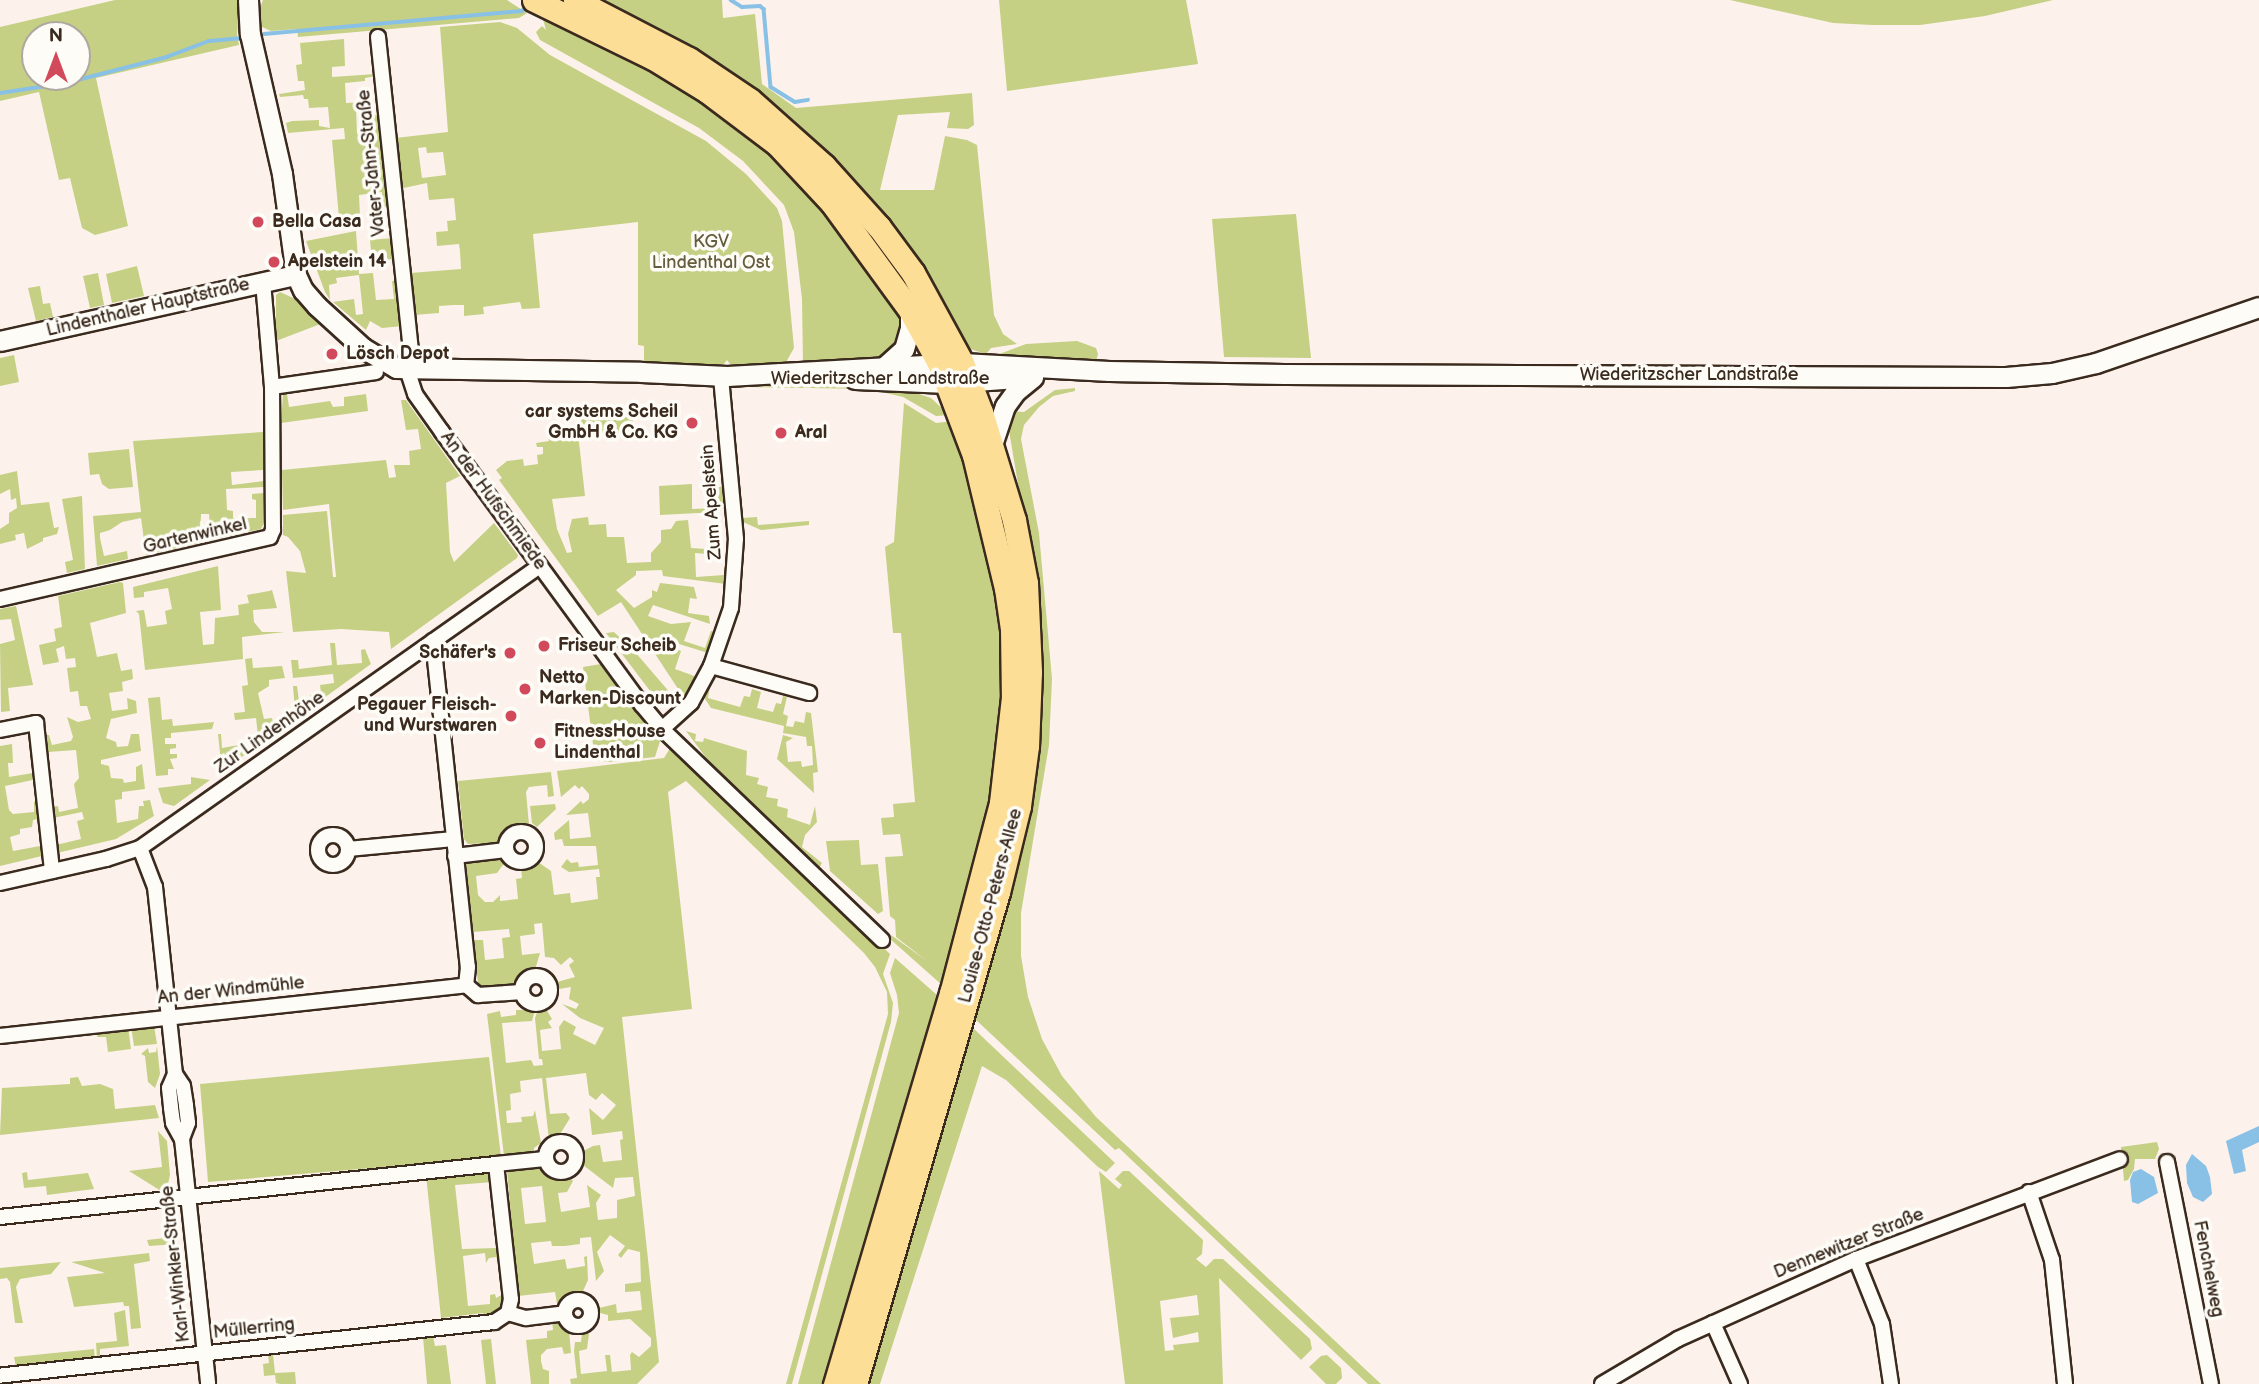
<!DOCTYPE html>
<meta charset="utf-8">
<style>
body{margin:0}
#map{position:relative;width:2259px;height:1384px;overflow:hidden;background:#fcf2eb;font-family:"Balsamiq Sans",sans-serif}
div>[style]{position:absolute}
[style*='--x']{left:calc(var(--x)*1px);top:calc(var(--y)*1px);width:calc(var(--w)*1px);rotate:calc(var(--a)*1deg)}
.green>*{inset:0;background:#c5d084}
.water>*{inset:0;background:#88c0e6}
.stream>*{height:3.5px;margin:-1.75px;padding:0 1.75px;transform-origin:1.75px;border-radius:1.75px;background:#88c0e6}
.roads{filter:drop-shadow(2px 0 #3b2a1e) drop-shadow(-2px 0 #3b2a1e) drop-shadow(0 2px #3b2a1e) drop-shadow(0 -2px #3b2a1e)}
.street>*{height:14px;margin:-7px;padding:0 7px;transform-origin:7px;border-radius:7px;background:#fdfcf7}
.street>.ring{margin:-7px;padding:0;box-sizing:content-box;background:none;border:14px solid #fdfcf7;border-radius:50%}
.secondary>*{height:19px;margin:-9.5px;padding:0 9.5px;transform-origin:9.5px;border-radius:9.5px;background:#fdfcf7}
.primary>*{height:23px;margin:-11.5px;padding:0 11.5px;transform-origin:11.5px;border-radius:11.5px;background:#fdde96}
.dots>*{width:19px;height:19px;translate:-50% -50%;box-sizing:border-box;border:4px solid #fdfcf7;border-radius:50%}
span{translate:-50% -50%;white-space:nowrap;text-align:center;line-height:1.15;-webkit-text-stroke:7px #fdfcf7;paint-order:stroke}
.street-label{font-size:18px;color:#3b2a1e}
.poi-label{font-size:18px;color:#3b2a1e;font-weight:700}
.left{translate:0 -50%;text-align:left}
.right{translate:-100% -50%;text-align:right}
.park-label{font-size:18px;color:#645c3d}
.north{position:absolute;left:21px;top:21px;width:70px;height:70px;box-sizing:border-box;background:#fdfcf7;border:2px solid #afa8a0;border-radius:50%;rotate:0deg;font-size:19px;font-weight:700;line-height:28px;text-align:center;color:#3b2a1e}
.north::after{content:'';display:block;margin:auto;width:24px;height:32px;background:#d1495b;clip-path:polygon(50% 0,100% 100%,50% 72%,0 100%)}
</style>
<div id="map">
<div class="green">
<div style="clip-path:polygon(evenodd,115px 0,240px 0,237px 34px,239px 45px,96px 78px,128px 226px,95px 235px,82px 228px,70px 178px,59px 180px,39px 92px,0 101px,0 27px,115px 0,35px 35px,77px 35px,77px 77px,35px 77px,35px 35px)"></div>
<div style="clip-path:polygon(263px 0,507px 0,527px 13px,519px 18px,298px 37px,297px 29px,271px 31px,260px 26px,258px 13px)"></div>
<div style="clip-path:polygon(594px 0,722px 0,723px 18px,755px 14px,762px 84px,796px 108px,972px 93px,974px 125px,968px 129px,947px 128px,950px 112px,898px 115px,880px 190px,934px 190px,945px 136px,967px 140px,977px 145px,994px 315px,1003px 334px,1017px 344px,991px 348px,986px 354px,970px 349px,920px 267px)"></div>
<div style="clip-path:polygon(999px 0,1186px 0,1198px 64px,1007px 91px)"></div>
<div style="clip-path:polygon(1730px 0,2053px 0,1985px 16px,1920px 25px,1872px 25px,1833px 23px)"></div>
<div style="clip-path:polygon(542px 16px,662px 71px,795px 171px,901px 313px,905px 336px,886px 358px,803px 365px,802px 299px,794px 232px,784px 205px,743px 161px,699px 128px,540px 40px,536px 32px,542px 26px,546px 30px)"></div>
<div style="clip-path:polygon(evenodd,500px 22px,517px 28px,550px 55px,706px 141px,746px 174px,777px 208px,782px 221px,794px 348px,785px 364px,730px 364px,727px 360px,724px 364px,644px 364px,644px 346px,638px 345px,638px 222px,533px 234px,540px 308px,522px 309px,520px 302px,483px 307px,484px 314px,464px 316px,464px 305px,453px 305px,439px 306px,439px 313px,414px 315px,410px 273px,461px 269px,460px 251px,459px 244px,437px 246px,436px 232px,448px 231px,447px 221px,456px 220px,454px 198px,429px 200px,427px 183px,399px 189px,395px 138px,448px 132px,440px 27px,500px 22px,426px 147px,427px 153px,443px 152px,446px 175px,422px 178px,418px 148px,426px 147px)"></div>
<div style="clip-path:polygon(344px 39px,345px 66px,332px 67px,332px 77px,376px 74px,376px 76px,365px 78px,365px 81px,345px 83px,346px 103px,367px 102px,367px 105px,356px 106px,357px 134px,375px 133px,374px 115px,379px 114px,389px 206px,383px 207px,382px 192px,359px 195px,360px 216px,339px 218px,332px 140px,345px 139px,344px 128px,288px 133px,286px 123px,292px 121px,319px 120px,319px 126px,330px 128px,328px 107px,309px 108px,308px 99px,304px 99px,303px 95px,280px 97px,279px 94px,305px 90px,304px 81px,298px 81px,296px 65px,302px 64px,300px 43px)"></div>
<div style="clip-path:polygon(1296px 214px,1311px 358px,1224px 357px,1212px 219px)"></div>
<div style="clip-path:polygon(356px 231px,359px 274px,373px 273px,376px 300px,394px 299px,392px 281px,399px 281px,403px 326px,382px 328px,370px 321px,366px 330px,333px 302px,354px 299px,356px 315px,363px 314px,359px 275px,336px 278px,337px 283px,329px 285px,330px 300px,325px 292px,306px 241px)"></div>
<div style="clip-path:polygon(393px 238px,396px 259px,372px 261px,370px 240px)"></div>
<div style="clip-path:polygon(137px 266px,144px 296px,112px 303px,106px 274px)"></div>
<div style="clip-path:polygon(98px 273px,104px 305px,90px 308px,83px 276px)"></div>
<div style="clip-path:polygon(40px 286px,43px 304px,50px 303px,53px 317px,36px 321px,28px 288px)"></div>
<div style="clip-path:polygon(280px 292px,302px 302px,323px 323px,276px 341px,276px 295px)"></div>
<div style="clip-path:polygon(1077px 341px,1096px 348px,1098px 354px,1096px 362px,994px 356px,1026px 344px)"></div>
<div style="clip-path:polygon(14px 355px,19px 382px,0 386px,0 358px)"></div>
<div style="clip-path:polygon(816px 384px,883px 387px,910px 391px,931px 398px,949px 415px,936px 416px,903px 397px,869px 389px,749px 387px)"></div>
<div style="clip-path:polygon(1075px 388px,1075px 391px,1053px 396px,1039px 407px,1024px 425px,1021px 439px,1039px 533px,1052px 679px,1049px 745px,1021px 913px,1021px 956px,1028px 997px,1042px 1039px,1062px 1076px,1096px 1117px,1381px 1384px,1368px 1384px,1119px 1148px,1115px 1150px,975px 1019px,979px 1001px,975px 999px,1024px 519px,1007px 419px,1010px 411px,1024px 412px,1055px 390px)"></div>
<div style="clip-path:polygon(283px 394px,287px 394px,289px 407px,330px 401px,333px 407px,344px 406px,344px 397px,366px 394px,368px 411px,281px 423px)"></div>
<div style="clip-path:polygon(401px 400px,406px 400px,460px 476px,446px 483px,450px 552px,454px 562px,494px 523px,518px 555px,517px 558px,391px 649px,389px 632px,341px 629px,293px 632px,286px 571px,306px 573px,300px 551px,288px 537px,283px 535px,283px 515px,327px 511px,333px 577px,336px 577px,329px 504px,283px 510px,282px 470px,386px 460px,389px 478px,396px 477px,394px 465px,410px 465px,409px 451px,421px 449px,418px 429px,406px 430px)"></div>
<div style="clip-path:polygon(904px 403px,936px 423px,953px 421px,956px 428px,1006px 625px,999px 779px,942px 985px,889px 938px,891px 935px,927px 961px,896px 937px,895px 920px,890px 916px,885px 857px,903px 856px,900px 834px,883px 835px,881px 818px,894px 817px,893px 804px,915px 802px,901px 633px,893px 633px,885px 547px,894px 542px)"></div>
<div style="clip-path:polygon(581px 417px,633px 417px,633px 433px,581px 433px)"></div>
<div style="clip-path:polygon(556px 425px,557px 432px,578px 433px,585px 496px,552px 499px,557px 529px,567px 553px,572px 552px,568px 534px,572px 519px,588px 517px,589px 525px,606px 524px,607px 537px,624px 537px,627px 563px,651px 562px,651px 553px,661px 542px,661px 530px,671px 529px,676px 521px,688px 520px,691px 548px,706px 549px,707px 554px,695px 553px,696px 577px,724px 575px,724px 567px,727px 567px,726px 584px,663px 576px,662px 570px,636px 571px,636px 575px,616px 590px,634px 608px,652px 597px,652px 590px,657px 592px,660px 583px,694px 587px,697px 599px,690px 598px,688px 613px,709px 616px,710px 624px,653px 605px,648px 616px,671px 624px,691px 622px,684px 641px,705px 648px,711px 631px,716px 632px,708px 653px,679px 644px,677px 649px,681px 651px,675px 669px,697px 677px,684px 698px,621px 602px,598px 616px,499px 480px,502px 478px,496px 470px,507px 461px,523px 459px,524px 466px,538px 464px,537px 455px,543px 454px,543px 447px,537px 447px,536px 443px,549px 441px,547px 426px)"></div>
<div style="clip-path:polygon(263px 432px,263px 470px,231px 472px,232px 485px,264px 481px,264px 487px,226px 489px,227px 510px,233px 511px,233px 518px,256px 518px,256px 500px,252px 499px,252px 494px,264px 493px,264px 523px,261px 529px,211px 540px,209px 514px,201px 514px,200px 543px,146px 555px,141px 518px,122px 522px,110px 530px,100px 533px,100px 538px,104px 556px,127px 551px,128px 559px,97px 566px,93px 516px,141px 512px,133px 441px)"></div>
<div style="clip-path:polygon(129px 449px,133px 487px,109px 489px,102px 484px,99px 474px,90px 475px,88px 453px)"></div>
<div style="clip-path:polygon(17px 471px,21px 505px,49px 502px,54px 528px,59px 527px,57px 534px,43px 538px,43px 541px,27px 549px,24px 533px,15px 535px,16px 540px,0 544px,0 529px,9px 523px,9px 513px,17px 508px,16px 498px,11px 500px,10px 489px,0 494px,0 475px)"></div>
<div style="clip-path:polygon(692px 484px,692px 509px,718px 508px,717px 488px,722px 486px,724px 508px,718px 512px,660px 515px,659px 486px)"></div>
<div style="clip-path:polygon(82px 496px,85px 569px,67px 573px,65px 562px,73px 560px,62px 499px)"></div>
<div style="clip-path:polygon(757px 517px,758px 525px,809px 521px,809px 525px,761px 530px,743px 522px,742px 518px)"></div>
<div style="clip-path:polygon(218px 566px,221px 610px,200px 612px,203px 645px,214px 644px,215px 618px,239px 615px,238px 605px,249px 603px,247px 595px,269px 591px,272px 590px,277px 608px,253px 610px,254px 622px,262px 632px,285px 632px,242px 637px,243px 659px,145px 670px,139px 614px,136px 611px,144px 610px,147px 627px,167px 624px,165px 611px,172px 609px,168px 588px,144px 592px,144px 597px,134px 598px,133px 587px)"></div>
<div style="clip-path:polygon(120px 582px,123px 583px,126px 613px,90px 623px,97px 657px,117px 653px,121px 671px,132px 669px,133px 679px,122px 682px,123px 691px,109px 693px,112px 711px,128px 709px,127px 698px,136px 701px,137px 713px,111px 719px,106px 738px,116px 742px,117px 747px,128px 746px,131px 734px,139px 734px,141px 751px,101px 760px,101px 764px,109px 766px,111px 778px,123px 779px,124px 783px,136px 781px,136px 767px,142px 764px,145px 789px,122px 792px,122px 799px,115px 800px,117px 823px,138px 819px,139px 806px,144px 806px,143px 801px,150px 800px,154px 816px,116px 839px,57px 853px,56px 845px,81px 839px,77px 821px,84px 819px,82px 812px,53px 818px,52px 807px,58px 806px,59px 812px,78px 808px,74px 784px,79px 778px,76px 750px,48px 752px,45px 735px,49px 735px,52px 745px,71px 741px,73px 737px,67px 717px,78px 722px,91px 719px,87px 706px,80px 706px,78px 691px,70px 692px,67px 668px,76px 667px,75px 658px,66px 659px,64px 646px,56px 649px,59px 662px,43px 665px,39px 645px,56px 641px,54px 629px,62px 627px,58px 596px)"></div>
<div style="clip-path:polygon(16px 606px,33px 685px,8px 688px,10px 711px,1px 712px,0 644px,15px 640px,11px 619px,0 620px,0 609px)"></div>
<div style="clip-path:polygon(614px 632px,635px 652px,678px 702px,671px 706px,660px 704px,606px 633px)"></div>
<div style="clip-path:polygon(330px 643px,335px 643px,337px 665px,362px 663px,361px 650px,365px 649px,371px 664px,299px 716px,295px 711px,293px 686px,297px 686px,299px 701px,310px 700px,310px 695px,321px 693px,320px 685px,334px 683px,333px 674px,293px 678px,291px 660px,298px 660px,299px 669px,332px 665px)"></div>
<div style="clip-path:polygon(252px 658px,253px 668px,282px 666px,285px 678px,269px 680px,269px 686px,258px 693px,264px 719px,272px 718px,274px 726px,289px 724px,259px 745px,256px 718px,235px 720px,234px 713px,245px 712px,242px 686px,248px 685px,245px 659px)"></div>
<div style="clip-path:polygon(607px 663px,661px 738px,655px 757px,610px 762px,595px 760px,583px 667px)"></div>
<div style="clip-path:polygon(710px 687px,708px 698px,740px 707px,744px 696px,750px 697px,752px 689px,761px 692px,757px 708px,773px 712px,776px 703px,781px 704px,783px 696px,787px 697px,783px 714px,788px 716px,786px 726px,793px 727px,795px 721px,804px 723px,806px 712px,811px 713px,818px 772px,813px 773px,814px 793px,777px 759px,783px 735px,793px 738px,786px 742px,788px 762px,801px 761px,802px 767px,813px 765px,812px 746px,807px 746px,806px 737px,783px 733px,784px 726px,711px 708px,703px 696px)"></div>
<div style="clip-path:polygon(160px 697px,162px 720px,172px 719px,173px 726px,214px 722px,212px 729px,171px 733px,171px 738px,165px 738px,165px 744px,176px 744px,176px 748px,170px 749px,170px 754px,177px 754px,177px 758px,170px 759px,174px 769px,168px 769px,168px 775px,156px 776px,148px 698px)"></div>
<div style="clip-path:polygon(686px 731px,696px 734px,695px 741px,703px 742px,704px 738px,747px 751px,746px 775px,759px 778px,757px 784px,768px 787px,766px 797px,778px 799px,777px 806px,788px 809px,787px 817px,810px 825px,815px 806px,817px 822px,805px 835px,802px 847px,822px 863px,818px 870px,705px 763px,707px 759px)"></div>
<div style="clip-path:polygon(218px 734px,221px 734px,222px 748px,244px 744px,250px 751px,222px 772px)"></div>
<div style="clip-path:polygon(12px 744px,13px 763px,8px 763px,9px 777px,33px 773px,31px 752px,34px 753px,37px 779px,5px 786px,9px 810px,13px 814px,34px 812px,34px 802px,40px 798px,42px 818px,33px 820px,32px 827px,20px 829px,20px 834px,10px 837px,13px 851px,40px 846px,40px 843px,45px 842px,46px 855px,0 866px,0 746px)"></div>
<div style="clip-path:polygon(evenodd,672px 745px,890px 954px,883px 974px,893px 1003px,891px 1022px,792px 1384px,786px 1384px,888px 1014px,887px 992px,875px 967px,864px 953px,686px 781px,668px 792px,692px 1009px,622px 1017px,659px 1362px,637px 1384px,571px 1384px,570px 1379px,577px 1378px,574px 1351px,575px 1342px,581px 1342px,582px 1333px,589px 1334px,587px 1349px,579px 1351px,581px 1374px,607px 1371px,605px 1355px,610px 1355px,612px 1372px,631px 1370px,630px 1355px,632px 1352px,639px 1357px,651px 1346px,651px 1338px,630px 1319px,608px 1321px,608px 1315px,600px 1313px,599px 1308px,616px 1304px,617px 1313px,642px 1310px,640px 1291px,625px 1292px,625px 1284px,641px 1282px,640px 1252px,628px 1249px,621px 1258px,618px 1255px,625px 1246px,610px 1235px,597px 1252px,604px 1271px,596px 1281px,591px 1237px,580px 1238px,580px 1244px,565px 1246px,552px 1246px,551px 1241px,531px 1243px,534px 1264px,565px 1259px,567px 1269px,585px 1266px,584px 1257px,587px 1256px,588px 1280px,583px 1291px,566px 1295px,557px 1304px,555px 1292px,518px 1296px,507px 1170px,538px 1166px,552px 1176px,569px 1177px,573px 1181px,567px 1192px,558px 1193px,561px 1212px,590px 1207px,587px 1185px,601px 1195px,596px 1203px,598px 1220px,617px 1218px,617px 1200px,635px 1196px,633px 1177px,615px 1178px,613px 1188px,583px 1165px,583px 1151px,593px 1146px,600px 1145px,603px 1162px,622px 1160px,620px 1140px,623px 1139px,622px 1131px,592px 1135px,589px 1108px,603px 1120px,616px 1105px,602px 1093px,596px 1100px,589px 1095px,586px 1073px,546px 1078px,550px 1114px,566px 1113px,570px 1118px,559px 1136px,549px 1140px,542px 1078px,520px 1081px,521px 1092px,510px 1094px,511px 1110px,506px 1111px,507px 1123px,522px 1122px,521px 1117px,533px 1116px,535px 1110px,541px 1143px,534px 1148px,534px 1152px,504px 1156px,487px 1014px,500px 1011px,501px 1017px,516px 1015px,516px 1010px,535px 1010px,532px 1021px,502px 1023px,506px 1063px,531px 1060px,534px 1066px,543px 1065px,542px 1059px,539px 1059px,535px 1018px,538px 1010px,546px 1009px,552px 1019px,548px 1022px,552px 1028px,540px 1030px,542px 1051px,561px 1049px,559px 1027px,564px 1020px,576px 1027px,573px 1034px,595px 1045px,604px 1028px,580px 1018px,562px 1004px,576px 1009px,579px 1004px,569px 999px,571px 987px,559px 989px,557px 982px,575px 977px,569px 965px,574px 961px,570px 957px,561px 965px,554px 958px,545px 957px,542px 923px,534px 924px,535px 934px,520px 936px,522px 955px,540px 953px,535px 970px,504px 988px,485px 988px,478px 984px,474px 940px,483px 940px,485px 960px,504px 958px,502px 938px,510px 937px,509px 929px,473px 932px,466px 864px,472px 859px,494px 857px,506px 861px,497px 873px,476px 876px,478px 895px,485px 902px,493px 902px,500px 895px,500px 901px,518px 899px,516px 879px,522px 878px,521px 868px,538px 862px,551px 871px,554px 895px,570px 893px,571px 903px,598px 899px,596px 877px,600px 877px,599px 869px,569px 872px,561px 867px,567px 859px,571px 863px,578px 862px,579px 867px,598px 865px,596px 846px,564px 846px,562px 839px,555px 840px,554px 833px,569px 820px,570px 839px,591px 837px,588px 813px,566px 815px,581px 801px,583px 804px,589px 799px,589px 794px,582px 786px,579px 789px,575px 785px,561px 797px,557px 771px,664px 758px,672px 745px,542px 1186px,546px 1222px,525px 1224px,521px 1188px,542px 1186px)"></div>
<div style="clip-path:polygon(551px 772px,554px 796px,548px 797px,547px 785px,529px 787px,526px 792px,529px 825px,512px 830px,498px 843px,468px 844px,464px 839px,458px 781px)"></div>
<div style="clip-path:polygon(191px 777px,210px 780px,174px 806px,163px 803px,158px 788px,191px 784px)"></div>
<div style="clip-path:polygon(555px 804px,556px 809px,537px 827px,532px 823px,530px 806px)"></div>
<div style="clip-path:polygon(859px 840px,861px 865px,878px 864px,883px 911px,878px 914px,830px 871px,826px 841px)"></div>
<div style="clip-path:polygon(895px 958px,937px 995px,932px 1013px,937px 1014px,829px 1384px,798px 1384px,899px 1013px,897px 995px,890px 973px)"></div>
<div style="clip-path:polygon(131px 1026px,154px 1026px,157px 1044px,134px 1046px)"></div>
<div style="clip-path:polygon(128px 1027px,131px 1049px,108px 1052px,106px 1037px,97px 1037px,100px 1030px)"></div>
<div style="clip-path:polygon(972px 1027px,1115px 1163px,1106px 1172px,1098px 1167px,1006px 1080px,982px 1066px,880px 1384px,862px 1384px)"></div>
<div style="clip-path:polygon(157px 1046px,160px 1074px,155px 1088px,148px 1082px,145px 1056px,141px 1054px,148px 1048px,149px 1053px,156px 1052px)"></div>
<div style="clip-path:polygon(489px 1057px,501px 1157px,208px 1182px,200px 1084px)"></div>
<div style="clip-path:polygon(78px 1077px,82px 1086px,100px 1084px,113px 1089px,115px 1109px,155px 1105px,159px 1118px,0 1135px,2px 1088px,70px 1084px,70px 1078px)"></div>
<div style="clip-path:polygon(158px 1131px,167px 1141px,170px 1175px,167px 1188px,161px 1191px,129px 1171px,162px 1167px)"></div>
<div style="clip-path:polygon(2157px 1142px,2159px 1149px,2155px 1159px,2135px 1159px,2134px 1169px,2128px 1180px,2124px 1181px,2121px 1147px)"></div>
<div style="clip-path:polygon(476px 1170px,487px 1173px,493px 1182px,455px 1185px,462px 1249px,496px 1248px,498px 1261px,496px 1257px,489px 1258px,486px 1263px,485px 1253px,463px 1256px,468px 1306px,490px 1304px,490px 1295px,495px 1294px,496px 1298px,505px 1293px,506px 1304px,498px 1314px,487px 1317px,483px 1313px,441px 1318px,426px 1175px,471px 1175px)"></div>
<div style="clip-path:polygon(evenodd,1099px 1171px,1119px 1189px,1122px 1185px,1115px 1179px,1123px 1171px,1129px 1171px,1203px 1240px,1202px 1254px,1196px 1259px,1206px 1267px,1214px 1259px,1223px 1259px,1310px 1339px,1312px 1349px,1301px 1360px,1219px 1278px,1223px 1384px,1125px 1384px,1099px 1171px,1197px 1295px,1199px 1315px,1170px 1318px,1173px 1338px,1198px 1332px,1199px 1342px,1173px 1345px,1174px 1350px,1165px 1351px,1160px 1301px,1197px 1295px)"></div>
<div style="clip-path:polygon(27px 1172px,28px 1180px,88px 1173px,94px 1189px,47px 1195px,46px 1186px,24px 1188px,22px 1173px)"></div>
<div style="clip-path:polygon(166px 1205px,174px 1211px,178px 1244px,149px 1246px,147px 1240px,173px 1237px)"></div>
<div style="clip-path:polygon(149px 1253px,150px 1261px,134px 1264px,141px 1328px,131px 1329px,129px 1306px,124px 1306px,123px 1302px,74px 1307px,67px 1277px,105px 1273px,71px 1262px)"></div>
<div style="clip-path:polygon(61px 1262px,51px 1274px,20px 1279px,16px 1287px,23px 1323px,15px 1323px,10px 1282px,7px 1278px,0 1279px,0 1268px)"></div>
<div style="clip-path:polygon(125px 1310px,129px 1346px,100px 1349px,100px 1358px,97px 1359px,96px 1343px,117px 1341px,114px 1313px)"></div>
<div style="clip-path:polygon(552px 1321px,569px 1330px,571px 1353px,564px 1354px,562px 1347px,547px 1349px,541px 1355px,541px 1361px,543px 1369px,549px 1371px,549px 1384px,531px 1384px,526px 1340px,547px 1338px,547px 1331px,553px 1330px)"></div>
<div style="clip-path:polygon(433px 1336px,435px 1346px,446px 1345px,451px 1384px,427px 1384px,423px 1337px)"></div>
<div style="clip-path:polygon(491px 1339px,496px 1384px,486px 1384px,481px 1340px)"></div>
<div style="clip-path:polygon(94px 1349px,95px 1359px,16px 1367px,14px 1357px)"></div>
<div style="clip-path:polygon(282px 1353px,273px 1354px,275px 1373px,295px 1372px,296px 1384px,280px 1384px,276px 1383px,275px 1375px,264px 1376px,263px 1364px,269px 1363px,268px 1354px)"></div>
<div style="clip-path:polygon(1327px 1355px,1341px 1368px,1342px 1378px,1336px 1384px,1326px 1384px,1309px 1367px,1321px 1356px)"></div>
</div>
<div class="water">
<div style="clip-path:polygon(2259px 1126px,2259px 1142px,2242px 1150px,2246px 1171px,2234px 1174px,2226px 1141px)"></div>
<div style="clip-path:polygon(2192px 1154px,2206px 1166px,2210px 1177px,2212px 1194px,2203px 1202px,2193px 1197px,2187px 1183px,2186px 1165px)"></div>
<div style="clip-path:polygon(2141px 1169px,2154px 1177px,2158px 1193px,2138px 1204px,2132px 1202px,2130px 1180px,2133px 1172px)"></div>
</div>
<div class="stream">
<div style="--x:731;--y:0;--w:13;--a:32"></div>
<div style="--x:742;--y:7;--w:18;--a:-3"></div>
<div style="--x:760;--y:6;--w:5;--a:37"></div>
<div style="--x:764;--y:9;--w:78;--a:84.9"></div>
<div style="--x:771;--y:87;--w:28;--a:32"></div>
<div style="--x:795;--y:102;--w:13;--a:-9"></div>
<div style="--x:264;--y:34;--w:258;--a:-5.1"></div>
<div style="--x:521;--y:11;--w:9;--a:-27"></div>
<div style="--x:0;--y:93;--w:67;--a:-8.6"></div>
<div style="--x:66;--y:83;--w:104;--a:-14.4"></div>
<div style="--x:167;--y:57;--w:45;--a:-20.9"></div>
<div style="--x:209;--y:41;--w:34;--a:-5"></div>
</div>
<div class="roads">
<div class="street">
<div style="--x:378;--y:37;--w:334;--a:84"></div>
<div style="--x:407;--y:369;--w:26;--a:72"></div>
<div style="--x:415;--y:394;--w:47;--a:54.6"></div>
<div style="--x:442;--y:432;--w:338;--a:53.8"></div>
<div style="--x:642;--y:705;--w:31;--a:50"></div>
<div style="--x:662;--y:729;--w:305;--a:43.8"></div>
<div style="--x:272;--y:387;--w:105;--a:-8.2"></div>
<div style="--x:0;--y:599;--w:277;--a:-12.9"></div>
<div style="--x:270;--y:537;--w:8;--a:-67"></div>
<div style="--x:273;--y:530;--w:143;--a:-90.4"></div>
<div style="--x:272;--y:387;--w:105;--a:-94.9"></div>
<div style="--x:433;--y:641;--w:328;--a:83.9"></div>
<div style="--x:468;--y:967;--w:18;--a:96"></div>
<div style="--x:711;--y:666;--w:102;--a:15.4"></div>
<div style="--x:662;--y:729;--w:39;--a:-42"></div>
<div style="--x:691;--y:703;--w:42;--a:-61.6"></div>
<div style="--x:711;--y:666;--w:61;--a:-71"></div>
<div style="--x:731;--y:608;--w:69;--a:-85.9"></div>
<div style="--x:736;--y:539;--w:164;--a:-95.3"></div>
<div style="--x:0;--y:730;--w:37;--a:-11"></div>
<div style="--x:36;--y:723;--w:149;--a:83.8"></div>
<div class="ring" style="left:506px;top:832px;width:16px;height:16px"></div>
<div class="ring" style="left:318px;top:835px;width:16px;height:16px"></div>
<div style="--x:140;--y:848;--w:42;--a:69"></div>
<div style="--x:155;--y:887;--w:188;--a:83.9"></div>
<div style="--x:175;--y:1074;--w:14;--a:56"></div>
<div style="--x:183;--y:1086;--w:20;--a:81"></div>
<div style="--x:186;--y:1106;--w:17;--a:83"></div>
<div style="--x:188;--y:1123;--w:17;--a:111"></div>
<div style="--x:182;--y:1139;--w:246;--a:83.9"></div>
<div style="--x:348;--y:849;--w:106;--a:-5.4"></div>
<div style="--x:455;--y:856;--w:51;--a:-6.7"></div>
<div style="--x:0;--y:883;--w:109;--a:-12.8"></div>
<div style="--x:106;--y:859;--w:36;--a:-18"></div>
<div style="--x:140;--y:848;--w:489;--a:-35.2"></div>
<div class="ring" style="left:522px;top:976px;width:14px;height:14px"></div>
<div style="--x:0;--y:1036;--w:469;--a:-6.2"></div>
<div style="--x:466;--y:985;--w:16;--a:40"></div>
<div style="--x:478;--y:995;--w:44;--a:-3.9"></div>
<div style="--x:175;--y:1074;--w:15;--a:113"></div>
<div style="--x:169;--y:1088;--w:20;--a:84"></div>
<div style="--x:171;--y:1108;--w:15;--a:82"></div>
<div style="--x:173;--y:1123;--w:18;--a:61"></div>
<div class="ring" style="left:546px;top:1142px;width:16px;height:16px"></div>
<div style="--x:2167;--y:1162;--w:226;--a:78.8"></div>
<div style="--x:496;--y:1164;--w:49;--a:-5.8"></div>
<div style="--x:2029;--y:1192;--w:72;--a:71.3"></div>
<div style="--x:2052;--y:1260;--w:125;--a:84"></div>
<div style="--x:0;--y:1217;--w:499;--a:-6.1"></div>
<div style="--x:496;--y:1164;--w:136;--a:83.7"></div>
<div style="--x:511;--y:1299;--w:14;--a:102"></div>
<div style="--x:508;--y:1313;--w:17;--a:147"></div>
<div style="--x:494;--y:1322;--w:497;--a:173.8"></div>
<div style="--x:1856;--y:1259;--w:70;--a:68.2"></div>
<div style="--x:1882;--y:1324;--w:61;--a:81.5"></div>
<div class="ring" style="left:565px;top:1300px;width:12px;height:12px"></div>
<div style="--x:508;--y:1313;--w:19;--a:16"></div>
<div style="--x:526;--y:1318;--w:39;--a:-7"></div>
<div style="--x:1713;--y:1323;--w:67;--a:66.1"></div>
<div style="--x:1602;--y:1384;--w:88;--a:-30.6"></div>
<div style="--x:1678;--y:1339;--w:195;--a:-24.2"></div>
<div style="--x:1856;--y:1259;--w:282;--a:-20.7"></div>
</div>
<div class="secondary">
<div style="--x:248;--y:0;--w:34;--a:87"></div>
<div style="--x:250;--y:34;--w:144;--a:77.1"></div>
<div style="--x:282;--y:174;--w:102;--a:82.1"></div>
<div style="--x:296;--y:275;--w:17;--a:65"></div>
<div style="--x:303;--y:290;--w:21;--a:49"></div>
<div style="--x:317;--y:306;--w:62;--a:42.4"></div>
<div style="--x:363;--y:348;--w:39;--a:31"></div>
<div style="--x:396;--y:368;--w:245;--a:0.9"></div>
<div style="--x:641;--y:372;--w:86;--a:2.7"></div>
<div style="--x:727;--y:376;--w:235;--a:-3.2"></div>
<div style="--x:962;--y:363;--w:147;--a:3.1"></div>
<div style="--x:1109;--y:371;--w:175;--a:1"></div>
<div style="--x:1284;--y:374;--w:722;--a:0.24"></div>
<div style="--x:2006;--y:377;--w:46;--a:-5"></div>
<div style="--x:2052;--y:373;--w:45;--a:-12.8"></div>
<div style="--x:2096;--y:363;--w:172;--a:-19"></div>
<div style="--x:0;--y:341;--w:303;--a:-12.6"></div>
<div style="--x:885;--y:366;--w:25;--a:-42"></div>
<div style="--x:904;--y:349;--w:22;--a:-74"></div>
<div style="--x:910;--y:328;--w:18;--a:-90"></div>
<div style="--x:855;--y:379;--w:92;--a:2.5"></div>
<div style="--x:947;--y:383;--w:84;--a:-4.1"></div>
<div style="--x:992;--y:445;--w:41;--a:-71.6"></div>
<div style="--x:1005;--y:406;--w:19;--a:-54"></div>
<div style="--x:1016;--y:391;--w:22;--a:-39"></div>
</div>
<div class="primary">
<div style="--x:534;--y:0;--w:132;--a:26"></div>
<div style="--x:653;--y:58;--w:63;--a:31.4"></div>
<div style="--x:707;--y:91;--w:88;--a:37.1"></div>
<div style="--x:777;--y:144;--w:81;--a:47"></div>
<div style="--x:832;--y:203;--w:132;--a:53.9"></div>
<div style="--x:910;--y:310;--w:60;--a:61.3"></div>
<div style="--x:939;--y:363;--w:98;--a:69.2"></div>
<div style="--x:974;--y:455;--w:137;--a:76.5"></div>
<div style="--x:1006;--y:588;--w:41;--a:81.7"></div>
<div style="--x:1012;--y:629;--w:68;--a:89.2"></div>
<div style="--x:1013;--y:697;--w:107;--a:96.5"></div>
<div style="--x:1001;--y:803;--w:196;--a:104.7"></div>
<div style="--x:951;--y:993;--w:408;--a:106.5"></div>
<div style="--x:575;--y:0;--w:128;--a:27.4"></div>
<div style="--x:689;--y:59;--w:73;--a:33.9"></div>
<div style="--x:750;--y:100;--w:99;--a:41.7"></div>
<div style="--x:824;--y:166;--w:82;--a:48"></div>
<div style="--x:879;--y:227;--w:57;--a:53.5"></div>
<div style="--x:913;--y:273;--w:102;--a:61.4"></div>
<div style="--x:962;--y:363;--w:53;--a:68.8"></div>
<div style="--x:981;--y:412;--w:113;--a:73"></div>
<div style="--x:1014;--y:520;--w:64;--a:79.2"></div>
<div style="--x:1026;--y:583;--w:89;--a:87.4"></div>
<div style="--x:1030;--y:672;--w:74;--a:92.3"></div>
<div style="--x:1027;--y:746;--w:61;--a:97.6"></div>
<div style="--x:1019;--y:806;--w:89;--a:103.7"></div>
<div style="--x:998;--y:892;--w:512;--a:106.21"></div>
</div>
</div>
<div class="dots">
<div style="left:258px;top:222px;background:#d1495b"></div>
<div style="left:274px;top:262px;background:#d1495b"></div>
<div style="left:332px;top:354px;background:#d1495b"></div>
<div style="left:692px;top:423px;background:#d1495b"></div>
<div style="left:781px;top:433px;background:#d1495b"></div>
<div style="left:544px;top:646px;background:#d1495b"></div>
<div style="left:510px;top:653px;background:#d1495b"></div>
<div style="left:525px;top:689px;background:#d1495b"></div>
<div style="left:511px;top:716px;background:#d1495b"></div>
<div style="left:540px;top:743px;background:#d1495b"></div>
</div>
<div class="street-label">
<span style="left:372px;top:163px;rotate:-96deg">Vater-Jahn-Straße</span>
<span style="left:148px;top:308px;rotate:-13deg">Lindenthaler Hauptstraße</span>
<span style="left:1689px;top:375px">Wiederitzscher Landstraße</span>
<span style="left:880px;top:379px">Wiederitzscher Landstraße</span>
<span style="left:493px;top:501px;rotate:54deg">An der Hufschmiede</span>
<span style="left:712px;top:502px;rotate:-94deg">Zum Apelstein</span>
<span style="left:195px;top:536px;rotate:-13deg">Gartenwinkel</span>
<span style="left:270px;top:733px;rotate:-35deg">Zur Lindenhöhe</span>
<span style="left:991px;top:906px;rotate:-75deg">Louise-Otto-Peters-Allee</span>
<span style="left:231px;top:991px;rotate:-6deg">An der Windmühle</span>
<span style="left:1849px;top:1244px;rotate:-22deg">Dennewitzer Straße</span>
<span style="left:176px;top:1264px;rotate:-96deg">Karl-Winkler-Straße</span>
<span style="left:2208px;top:1269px;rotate:79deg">Fenchelweg</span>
<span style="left:254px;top:1329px;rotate:-6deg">Müllerring</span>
</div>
<div class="poi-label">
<span class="left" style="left:272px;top:222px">Bella Casa</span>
<span class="left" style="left:288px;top:262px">Apelstein 14</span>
<span class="left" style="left:346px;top:354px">Lösch Depot</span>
<span class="right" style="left:678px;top:423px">car systems Scheil<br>GmbH &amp; Co. KG</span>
<span class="left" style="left:795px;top:433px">Aral</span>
<span class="left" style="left:558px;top:646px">Friseur Scheib</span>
<span class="right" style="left:496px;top:653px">Schäfer's</span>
<span class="left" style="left:539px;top:689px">Netto<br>Marken-Discount</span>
<span class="right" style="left:497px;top:716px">Pegauer Fleisch-<br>und Wurstwaren</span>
<span class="left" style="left:554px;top:743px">FitnessHouse<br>Lindenthal</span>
</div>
<div class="park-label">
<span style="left:711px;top:253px">KGV<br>Lindenthal Ost</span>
</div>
<div class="north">N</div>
</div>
